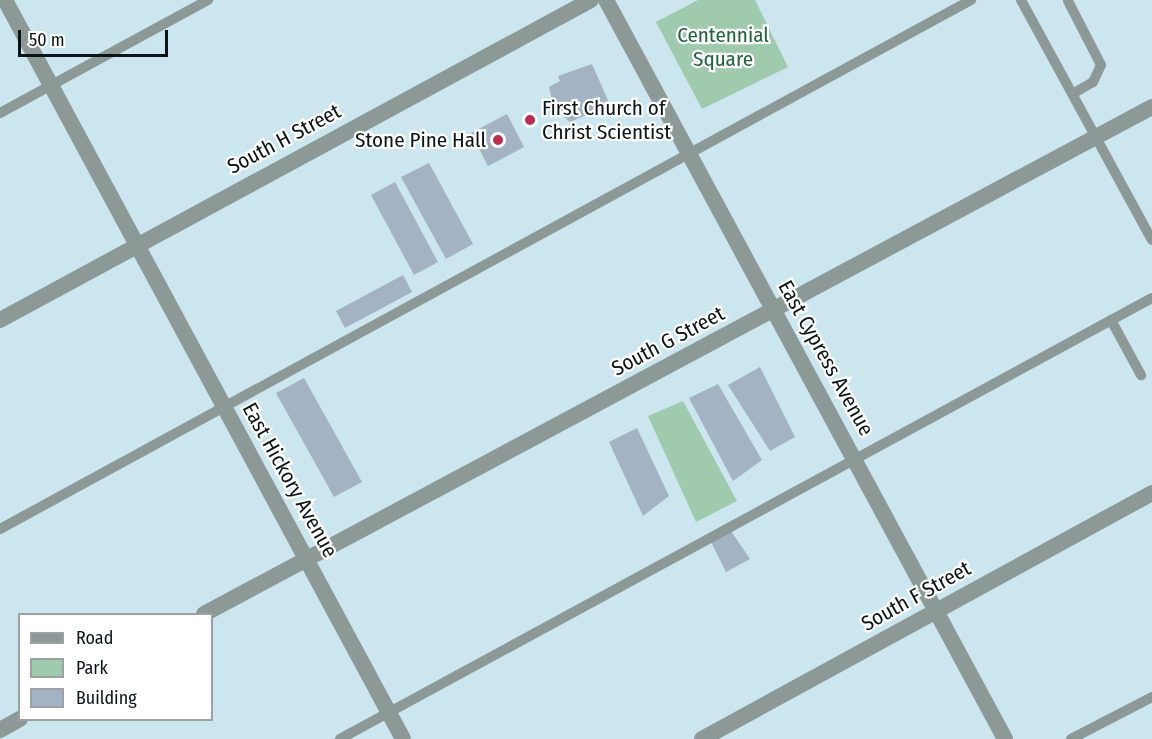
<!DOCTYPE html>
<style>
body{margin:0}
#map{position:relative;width:1152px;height:739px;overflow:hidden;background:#cbe6ee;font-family:"Fira Sans Condensed",sans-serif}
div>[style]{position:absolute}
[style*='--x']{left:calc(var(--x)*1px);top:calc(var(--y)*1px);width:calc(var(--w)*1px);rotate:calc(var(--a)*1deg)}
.green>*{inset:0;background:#a0caad}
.building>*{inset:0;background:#a3b3c4}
.service>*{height:10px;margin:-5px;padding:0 5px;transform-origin:5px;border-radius:5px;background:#8d9997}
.minor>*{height:16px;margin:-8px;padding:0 8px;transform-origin:8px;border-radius:8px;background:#8d9997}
.tertiary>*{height:16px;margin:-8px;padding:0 8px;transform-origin:8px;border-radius:8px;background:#8d9997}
.dots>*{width:16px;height:16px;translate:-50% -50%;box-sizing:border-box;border:3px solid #fff;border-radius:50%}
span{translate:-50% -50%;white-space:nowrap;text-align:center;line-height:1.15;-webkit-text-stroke:4.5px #fff;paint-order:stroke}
.park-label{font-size:21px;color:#20643e}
.poi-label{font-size:21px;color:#0b1417}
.left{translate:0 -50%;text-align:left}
.right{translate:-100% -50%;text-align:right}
.street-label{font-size:21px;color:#0b1417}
.legend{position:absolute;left:18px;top:613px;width:195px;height:108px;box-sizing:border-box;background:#fff;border:2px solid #9da1a2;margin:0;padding:8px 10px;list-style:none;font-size:18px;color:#0b1417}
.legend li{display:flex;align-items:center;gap:12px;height:30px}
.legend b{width:30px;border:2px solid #9da1a2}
.scale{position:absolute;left:18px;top:30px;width:150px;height:27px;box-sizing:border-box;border:3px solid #0b1417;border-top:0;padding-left:8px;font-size:18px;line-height:21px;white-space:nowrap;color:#0b1417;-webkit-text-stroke:4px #fff;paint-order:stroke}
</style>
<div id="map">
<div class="green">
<div style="clip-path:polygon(698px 0,755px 0,788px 67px,702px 109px,656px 22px)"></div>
<div style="clip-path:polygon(683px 401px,737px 501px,696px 522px,648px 416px)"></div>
</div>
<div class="building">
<div style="clip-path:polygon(592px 64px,610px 105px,570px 122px,554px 109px,549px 87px,560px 81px,558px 76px)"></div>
<div style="clip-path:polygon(507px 114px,524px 147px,488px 166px,471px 133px)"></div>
<div style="clip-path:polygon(429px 163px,473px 244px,446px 259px,401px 177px)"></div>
<div style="clip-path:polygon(395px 182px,438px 262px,414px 275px,371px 195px)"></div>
<div style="clip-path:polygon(403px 275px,412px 292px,345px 328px,336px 311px)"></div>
<div style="clip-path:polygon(760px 367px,795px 437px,770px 451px,728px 385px)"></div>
<div style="clip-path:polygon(304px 378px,362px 482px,334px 497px,276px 393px)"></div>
<div style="clip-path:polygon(718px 384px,762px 460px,733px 481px,689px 398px)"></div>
<div style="clip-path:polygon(637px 428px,669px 496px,643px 516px,609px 442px)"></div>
<div style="clip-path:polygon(731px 531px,750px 559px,726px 572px,711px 542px)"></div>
</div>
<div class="service">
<div style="--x:1021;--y:0;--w:273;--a:61.4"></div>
<div style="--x:1068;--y:1;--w:72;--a:62.7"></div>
<div style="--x:1101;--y:65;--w:19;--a:115"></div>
<div style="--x:1093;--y:82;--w:24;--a:150"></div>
<div style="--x:0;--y:113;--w:237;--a:-28.5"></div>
<div style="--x:1111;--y:320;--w:63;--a:61.4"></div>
<div style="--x:0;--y:529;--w:1106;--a:-28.58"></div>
<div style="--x:340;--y:739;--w:924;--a:-28.51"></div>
<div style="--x:1071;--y:739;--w:91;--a:-27.4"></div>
</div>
<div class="minor">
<div style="--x:5;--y:0;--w:839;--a:61.69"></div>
<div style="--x:0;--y:320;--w:672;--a:-28.43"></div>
<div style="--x:204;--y:614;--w:1075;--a:-28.14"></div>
<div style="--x:0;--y:730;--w:23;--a:-29"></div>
<div style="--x:702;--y:739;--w:513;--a:-28.66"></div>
</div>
<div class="tertiary">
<div style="--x:606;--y:0;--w:840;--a:61.63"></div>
</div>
<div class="dots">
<div style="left:530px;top:120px;background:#be2e51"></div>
<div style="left:498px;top:140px;background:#be2e51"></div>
</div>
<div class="park-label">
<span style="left:723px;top:47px">Centennial<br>Square</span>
</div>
<div class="poi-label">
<span class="left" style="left:542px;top:120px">First Church of<br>Christ Scientist</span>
<span class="right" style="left:486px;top:140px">Stone Pine Hall</span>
</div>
<div class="street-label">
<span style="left:284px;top:139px;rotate:-28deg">South H Street</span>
<span style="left:668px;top:341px;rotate:-28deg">South G Street</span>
<span style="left:826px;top:358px;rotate:61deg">East Cypress Avenue</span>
<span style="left:290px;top:480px;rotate:61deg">East Hickory Avenue</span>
<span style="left:916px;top:596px;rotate:-29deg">South F Street</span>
</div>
<ul class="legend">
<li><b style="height:8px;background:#8d9997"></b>Road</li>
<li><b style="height:16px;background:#a0caad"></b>Park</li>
<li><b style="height:16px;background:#a3b3c4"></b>Building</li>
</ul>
<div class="scale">50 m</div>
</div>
